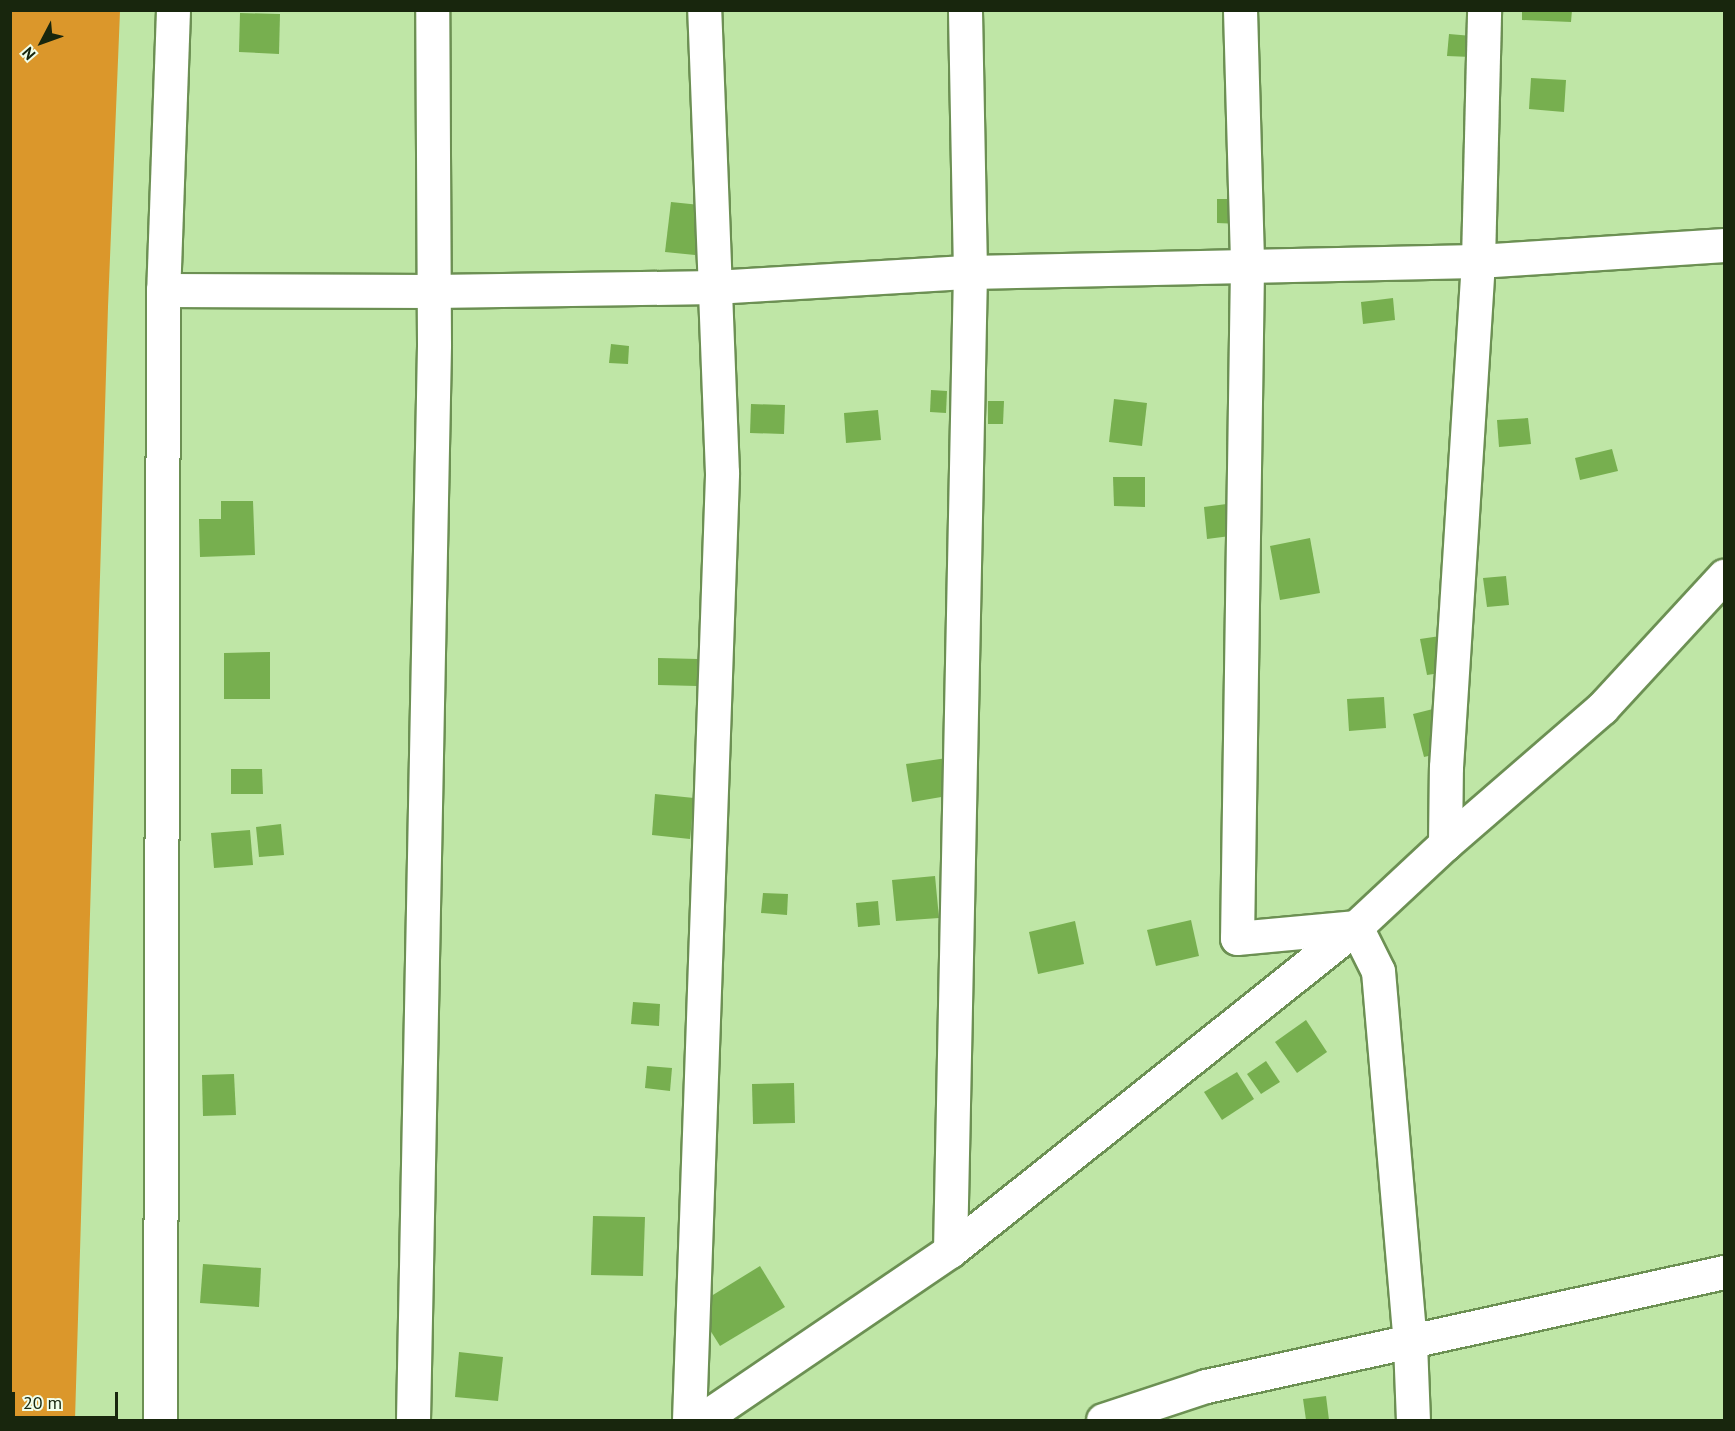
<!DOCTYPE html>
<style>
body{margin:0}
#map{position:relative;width:1735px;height:1431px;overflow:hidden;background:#bfe6a6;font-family:"PT Sans",sans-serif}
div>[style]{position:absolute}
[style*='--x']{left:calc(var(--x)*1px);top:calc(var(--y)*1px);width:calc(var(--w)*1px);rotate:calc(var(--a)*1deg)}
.forest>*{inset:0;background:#db972b}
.building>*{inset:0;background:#77af4f}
.roads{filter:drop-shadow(2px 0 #6c9053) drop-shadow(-2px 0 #6c9053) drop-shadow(0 2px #6c9053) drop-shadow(0 -2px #6c9053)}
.minor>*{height:33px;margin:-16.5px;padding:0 16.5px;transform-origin:16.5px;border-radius:16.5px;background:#fff}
span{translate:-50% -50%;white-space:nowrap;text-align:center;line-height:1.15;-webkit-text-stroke:4.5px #f1feea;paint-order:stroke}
.frame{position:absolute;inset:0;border:12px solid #18260d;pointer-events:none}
.north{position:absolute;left:12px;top:12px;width:60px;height:60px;-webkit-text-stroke:4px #f1feea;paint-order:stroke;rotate:229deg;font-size:16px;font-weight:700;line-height:24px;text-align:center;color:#18260d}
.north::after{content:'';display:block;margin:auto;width:21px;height:27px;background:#18260d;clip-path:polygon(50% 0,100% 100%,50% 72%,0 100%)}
.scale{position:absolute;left:12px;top:1392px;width:106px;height:27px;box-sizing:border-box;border:3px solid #18260d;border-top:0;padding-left:8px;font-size:18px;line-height:21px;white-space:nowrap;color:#18260d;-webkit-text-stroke:4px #f1feea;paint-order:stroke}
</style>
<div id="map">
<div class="forest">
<div style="clip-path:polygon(10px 11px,120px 11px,108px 307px,75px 1420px,10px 1420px)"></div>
</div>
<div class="building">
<div style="clip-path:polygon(1522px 10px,1572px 10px,1571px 22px,1522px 20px)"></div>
<div style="clip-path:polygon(240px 13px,280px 14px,279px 54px,239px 52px)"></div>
<div style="clip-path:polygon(1449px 34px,1472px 36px,1471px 57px,1447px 56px)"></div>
<div style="clip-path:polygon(1531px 78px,1566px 80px,1564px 112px,1529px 109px)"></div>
<div style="clip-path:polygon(1217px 199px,1240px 199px,1241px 224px,1217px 223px)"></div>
<div style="clip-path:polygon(671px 202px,700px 205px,695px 255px,665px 252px)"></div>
<div style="clip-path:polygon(1393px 298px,1395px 320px,1363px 324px,1361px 302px)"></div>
<div style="clip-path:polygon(611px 344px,629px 346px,628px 364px,609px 363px)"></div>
<div style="clip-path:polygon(931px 390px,947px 391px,946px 413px,930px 412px)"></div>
<div style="clip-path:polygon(1114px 399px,1147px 403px,1142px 446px,1109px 442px)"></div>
<div style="clip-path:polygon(988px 401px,1004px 401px,1003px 424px,988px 424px)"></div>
<div style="clip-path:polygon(751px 404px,785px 405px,784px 434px,750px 433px)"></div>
<div style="clip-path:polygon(878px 410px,881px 440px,846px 443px,844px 413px)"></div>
<div style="clip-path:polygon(1528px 418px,1531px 444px,1499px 447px,1497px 420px)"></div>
<div style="clip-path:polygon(1612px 449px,1618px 471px,1580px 480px,1575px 458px)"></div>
<div style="clip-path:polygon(1113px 477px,1145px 477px,1145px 507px,1114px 506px)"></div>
<div style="clip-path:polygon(221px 501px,253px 501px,255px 555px,200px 557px,199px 519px,221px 519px)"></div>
<div style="clip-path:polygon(1234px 503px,1238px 535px,1207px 539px,1204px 507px)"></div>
<div style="clip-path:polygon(1310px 538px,1320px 593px,1280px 600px,1270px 546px)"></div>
<div style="clip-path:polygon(1506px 576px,1509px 605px,1487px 607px,1483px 578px)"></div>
<div style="clip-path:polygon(1447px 635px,1454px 671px,1427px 675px,1420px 639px)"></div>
<div style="clip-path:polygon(270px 652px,270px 699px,224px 699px,224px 653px)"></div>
<div style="clip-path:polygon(658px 658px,698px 659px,697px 686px,658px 685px)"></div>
<div style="clip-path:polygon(1384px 697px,1386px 728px,1349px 731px,1347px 699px)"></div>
<div style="clip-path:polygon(1449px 705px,1459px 749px,1424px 757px,1413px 714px)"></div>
<div style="clip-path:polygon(947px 758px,953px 795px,912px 802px,906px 764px)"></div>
<div style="clip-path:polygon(231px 769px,262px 769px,263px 794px,231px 794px)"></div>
<div style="clip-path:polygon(655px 794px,694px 798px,690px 839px,652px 835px)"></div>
<div style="clip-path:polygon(281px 824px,284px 855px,259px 857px,256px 827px)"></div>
<div style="clip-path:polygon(250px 830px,253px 865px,214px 868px,211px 833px)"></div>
<div style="clip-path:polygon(935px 876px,939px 918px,896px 921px,892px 880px)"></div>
<div style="clip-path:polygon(763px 893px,788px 894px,787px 915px,761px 913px)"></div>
<div style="clip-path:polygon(878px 901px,880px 925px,858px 927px,856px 903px)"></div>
<div style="clip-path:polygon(1191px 920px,1199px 956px,1156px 966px,1147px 930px)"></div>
<div style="clip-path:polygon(1075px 921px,1084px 964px,1038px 974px,1029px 932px)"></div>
<div style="clip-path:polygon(633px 1002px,660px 1004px,659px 1026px,631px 1024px)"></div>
<div style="clip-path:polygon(1306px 1020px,1327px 1052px,1297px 1073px,1275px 1042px)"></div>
<div style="clip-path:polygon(1266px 1061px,1280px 1082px,1261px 1094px,1247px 1074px)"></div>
<div style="clip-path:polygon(647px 1066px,672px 1068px,670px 1091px,645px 1088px)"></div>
<div style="clip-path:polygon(1237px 1072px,1254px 1099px,1222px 1120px,1204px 1092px)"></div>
<div style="clip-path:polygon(234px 1074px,236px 1115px,203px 1116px,202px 1075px)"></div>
<div style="clip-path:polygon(794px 1083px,795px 1123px,753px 1124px,752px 1084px)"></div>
<div style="clip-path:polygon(593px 1216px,645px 1217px,643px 1276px,591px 1275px)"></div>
<div style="clip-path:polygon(203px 1264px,261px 1268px,259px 1307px,200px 1303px)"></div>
<div style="clip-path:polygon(760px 1266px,785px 1307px,720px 1346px,695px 1306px)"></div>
<div style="clip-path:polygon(459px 1352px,503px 1357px,498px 1401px,455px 1397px)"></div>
<div style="clip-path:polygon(1326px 1396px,1329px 1420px,1306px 1420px,1303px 1399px)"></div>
</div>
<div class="roads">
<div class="minor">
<div style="--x:173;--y:10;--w:280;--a:92"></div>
<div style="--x:163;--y:290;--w:270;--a:0.2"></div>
<div style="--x:433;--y:291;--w:281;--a:-0.8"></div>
<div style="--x:714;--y:287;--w:256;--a:-3.4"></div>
<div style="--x:970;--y:272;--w:508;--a:-1.24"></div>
<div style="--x:1478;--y:261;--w:247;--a:-3.7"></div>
<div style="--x:1240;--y:10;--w:257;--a:88.4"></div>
<div style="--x:1247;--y:267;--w:671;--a:90.85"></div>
<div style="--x:1237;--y:938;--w:120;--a:-5.3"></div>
<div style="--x:1445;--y:844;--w:77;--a:-89.3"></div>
<div style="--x:1446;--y:767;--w:507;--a:-86.38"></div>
<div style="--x:1478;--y:261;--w:251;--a:-88.6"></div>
<div style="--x:1356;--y:927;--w:49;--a:63.4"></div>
<div style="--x:1378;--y:971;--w:373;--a:85.1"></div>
<div style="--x:1410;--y:1343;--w:77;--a:87.8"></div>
<div style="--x:950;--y:1251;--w:979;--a:-88.83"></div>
<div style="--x:970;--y:272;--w:262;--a:-91.1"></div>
<div style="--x:160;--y:1420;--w:1130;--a:-89.85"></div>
<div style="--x:413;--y:1420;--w:1076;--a:-88.88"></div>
<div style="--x:434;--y:344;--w:334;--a:-90.3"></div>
<div style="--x:689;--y:1420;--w:948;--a:-88"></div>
<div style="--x:722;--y:473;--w:463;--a:-92.2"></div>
<div style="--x:701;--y:1420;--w:301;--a:-34.2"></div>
<div style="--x:950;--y:1251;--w:519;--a:-38.59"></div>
<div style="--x:1356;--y:927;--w:122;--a:-43"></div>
<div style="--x:1445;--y:844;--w:208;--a:-40.9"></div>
<div style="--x:1602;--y:708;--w:180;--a:-47.3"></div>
<div style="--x:1103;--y:1420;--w:108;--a:-18.3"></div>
<div style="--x:1206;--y:1386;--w:530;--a:-12.41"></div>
</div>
</div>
<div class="frame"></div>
<div class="north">N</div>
<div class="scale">20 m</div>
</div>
